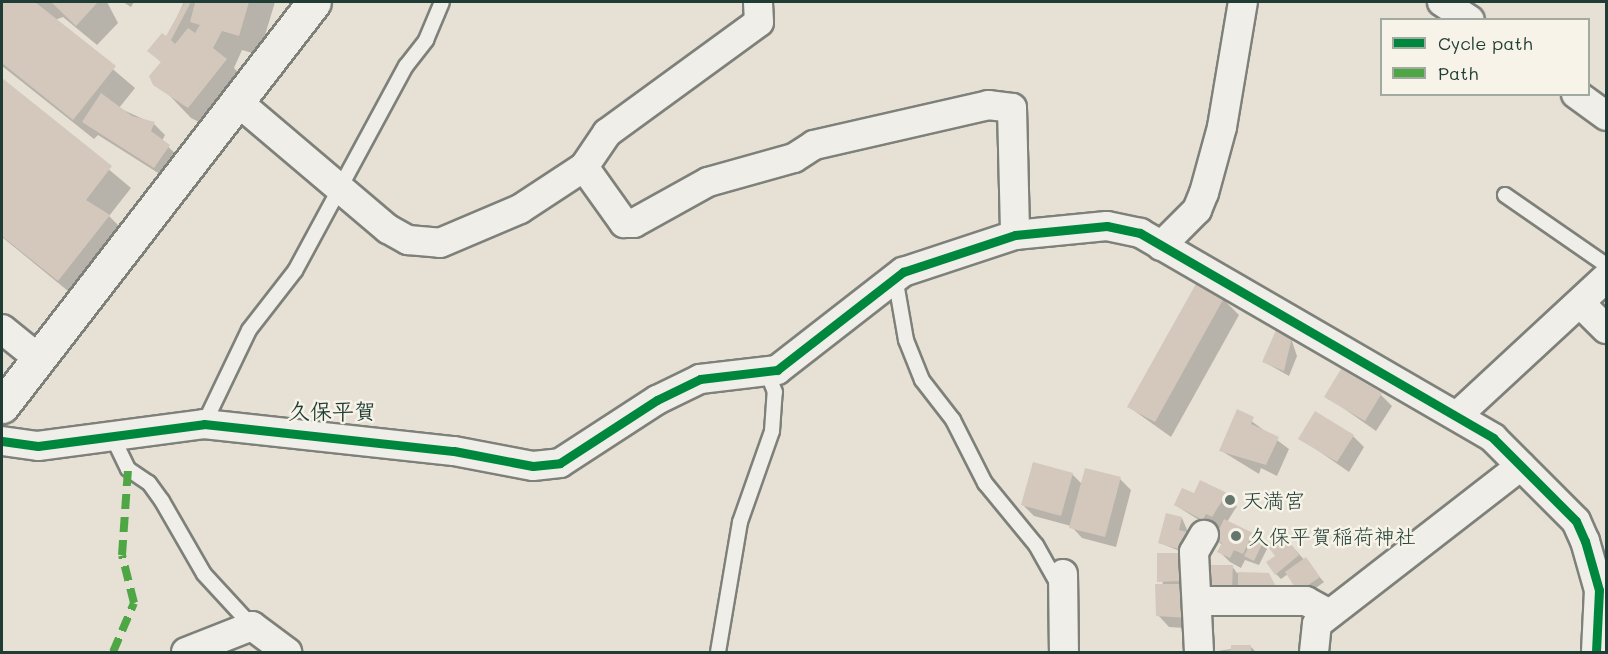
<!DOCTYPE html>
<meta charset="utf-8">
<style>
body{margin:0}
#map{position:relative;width:1608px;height:654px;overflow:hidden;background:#e7e0d5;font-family:Mali,"Klee One",sans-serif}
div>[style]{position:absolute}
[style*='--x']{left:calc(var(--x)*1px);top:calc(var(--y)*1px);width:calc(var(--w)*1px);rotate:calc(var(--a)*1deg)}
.shadow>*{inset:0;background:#0003}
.building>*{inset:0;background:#d3c8bb}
.roads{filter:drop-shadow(2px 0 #7e817a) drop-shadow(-2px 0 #7e817a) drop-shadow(0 2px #7e817a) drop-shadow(0 -2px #7e817a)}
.service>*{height:14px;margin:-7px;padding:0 7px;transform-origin:7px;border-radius:7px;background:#f0eee9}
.minor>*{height:28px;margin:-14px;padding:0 14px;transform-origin:14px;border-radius:14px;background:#f0eee9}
.tertiary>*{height:33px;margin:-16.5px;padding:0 16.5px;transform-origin:16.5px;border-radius:16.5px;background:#f0eee9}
.quiet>*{height:8px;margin-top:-4px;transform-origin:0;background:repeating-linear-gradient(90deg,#4fa644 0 15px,transparent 0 23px)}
.cycleway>*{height:9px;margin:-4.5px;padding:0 4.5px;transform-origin:4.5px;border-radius:4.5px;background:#00873e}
.dots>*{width:16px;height:16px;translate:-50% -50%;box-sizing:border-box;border:3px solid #f7f3e8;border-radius:50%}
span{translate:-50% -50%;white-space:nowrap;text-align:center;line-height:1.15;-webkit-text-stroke:5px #f7f3e8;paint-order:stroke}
.poi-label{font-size:21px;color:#1f3d34}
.left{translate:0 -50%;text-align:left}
.neighbourhood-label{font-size:22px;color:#1f3d34;font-weight:700}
.frame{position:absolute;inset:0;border:3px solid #1f3d34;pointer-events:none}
.legend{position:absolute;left:1380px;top:18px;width:210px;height:78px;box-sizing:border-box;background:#f7f3e8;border:2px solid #a1aaa0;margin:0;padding:8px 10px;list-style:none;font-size:18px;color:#1f3d34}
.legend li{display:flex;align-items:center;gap:12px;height:30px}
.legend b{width:30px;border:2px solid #a1aaa0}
</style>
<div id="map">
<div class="shadow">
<div style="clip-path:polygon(2px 2px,107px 2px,118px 23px,97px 45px,63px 17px,55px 20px,135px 88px,119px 108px,154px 124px,165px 135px,162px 141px,180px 158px,166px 178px,98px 135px,94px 139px,2px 66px)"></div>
<div style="clip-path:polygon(123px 2px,134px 2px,131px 7px)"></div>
<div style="clip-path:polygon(184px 2px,275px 2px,259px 55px,242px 50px,234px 68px,246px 80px,209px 127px,191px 118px,151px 76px,162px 63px,149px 50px,167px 38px)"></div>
<div style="clip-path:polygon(2px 80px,131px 188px,109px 216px,129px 236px,79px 300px,2px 237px)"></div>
<div style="clip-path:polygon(1223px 299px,1239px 315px,1171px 437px,1129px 407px)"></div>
<div style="clip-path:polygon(1291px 338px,1297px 356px,1289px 376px,1264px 362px)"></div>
<div style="clip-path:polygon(1381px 395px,1392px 406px,1376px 431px,1326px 396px)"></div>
<div style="clip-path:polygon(1238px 411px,1289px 449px,1277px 476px,1261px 468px,1259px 474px,1220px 450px)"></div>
<div style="clip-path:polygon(1353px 436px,1364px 447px,1349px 472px,1300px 438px)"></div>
<div style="clip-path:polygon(1072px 474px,1082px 484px,1120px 479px,1131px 490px,1116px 547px,1082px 538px,1071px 526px,1034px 516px,1023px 505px)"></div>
<div style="clip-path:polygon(1201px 482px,1237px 506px,1227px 522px,1268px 546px,1283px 536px,1324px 582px,1305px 596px,1288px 574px,1281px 579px,1276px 574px,1277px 556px,1269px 545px,1259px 565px,1245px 560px,1241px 568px,1230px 562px,1219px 551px,1222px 545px,1216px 539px,1222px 527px,1215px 530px,1175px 505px,1195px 495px)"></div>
<div style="clip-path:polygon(1182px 518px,1191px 539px,1187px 554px,1160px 543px)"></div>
<div style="clip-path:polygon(1158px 554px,1187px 586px,1199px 629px,1169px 627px,1158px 615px,1163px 585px)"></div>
<div style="clip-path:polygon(1232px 566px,1237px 573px,1268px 575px,1280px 594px,1245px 594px,1237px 586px,1237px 592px,1218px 591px,1212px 586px)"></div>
<div style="clip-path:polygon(1250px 646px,1256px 652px,1218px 652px,1218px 651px)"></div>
</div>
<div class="building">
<div style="clip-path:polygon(2px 2px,35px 2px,116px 66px,73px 120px,2px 63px)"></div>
<div style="clip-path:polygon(51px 2px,98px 2px,76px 26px)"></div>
<div style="clip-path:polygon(evenodd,185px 2px,249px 2px,239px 36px,222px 31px,213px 48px,227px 59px,188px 108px,153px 85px,149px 76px,161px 62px,147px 51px,162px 33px,166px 36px,185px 2px,191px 2px,195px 3px,190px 22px,200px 25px,195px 33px,188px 28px,175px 44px,171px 40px,191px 2px)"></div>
<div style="clip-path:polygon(2px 78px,112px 166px,86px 200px,110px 215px,58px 281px,2px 236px)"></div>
<div style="clip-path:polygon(101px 93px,132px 116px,155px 122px,151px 131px,170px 145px,154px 168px,82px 122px)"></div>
<div style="clip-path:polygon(1197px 282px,1224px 298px,1155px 422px,1127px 407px)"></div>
<div style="clip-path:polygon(1276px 330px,1292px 337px,1284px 371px,1262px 362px)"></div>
<div style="clip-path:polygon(1341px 369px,1382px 393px,1365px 421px,1324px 397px)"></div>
<div style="clip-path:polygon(1237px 409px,1254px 417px,1251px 424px,1279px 437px,1266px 465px,1219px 451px)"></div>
<div style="clip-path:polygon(1315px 411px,1354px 435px,1337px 462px,1298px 439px)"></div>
<div style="clip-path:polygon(1033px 462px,1073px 473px,1061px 516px,1021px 505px)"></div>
<div style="clip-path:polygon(1085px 468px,1121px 477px,1105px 537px,1069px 528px)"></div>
<div style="clip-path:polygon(1200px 480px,1227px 493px,1212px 517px,1206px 514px,1203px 520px,1174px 505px,1182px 488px,1194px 493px)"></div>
<div style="clip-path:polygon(1166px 513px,1182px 517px,1179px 530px,1187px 532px,1182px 550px,1158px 543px)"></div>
<div style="clip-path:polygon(1224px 519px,1253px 533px,1243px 554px,1234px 550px,1230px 558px,1217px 552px,1222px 543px,1215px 539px)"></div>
<div style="clip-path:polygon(1283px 534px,1299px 555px,1275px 575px,1266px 562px,1275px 556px,1267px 545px)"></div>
<div style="clip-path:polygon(1255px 535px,1264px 540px,1254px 561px,1244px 556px)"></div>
<div style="clip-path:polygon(1157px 553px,1183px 553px,1183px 581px,1157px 582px)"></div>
<div style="clip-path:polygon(1306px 557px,1320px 577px,1298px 592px,1285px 572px)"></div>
<div style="clip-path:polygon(1211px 565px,1233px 565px,1232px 587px,1211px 586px)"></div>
<div style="clip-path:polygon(1238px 572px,1269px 573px,1277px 589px,1238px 590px)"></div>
<div style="clip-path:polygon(1155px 584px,1187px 584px,1189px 618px,1156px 616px)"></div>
<div style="clip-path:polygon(1231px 645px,1251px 645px,1251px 652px,1217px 652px,1231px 650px)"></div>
</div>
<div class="roads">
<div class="service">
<div style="--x:1505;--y:195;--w:123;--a:34.7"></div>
<div style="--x:895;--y:277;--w:64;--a:80.1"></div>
<div style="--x:906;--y:340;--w:43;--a:68.2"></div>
<div style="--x:922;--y:380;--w:51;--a:52.2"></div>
<div style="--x:953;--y:420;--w:71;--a:63.1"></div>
<div style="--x:985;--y:483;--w:80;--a:50.6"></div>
<div style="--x:1036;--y:545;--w:47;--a:60.7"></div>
<div style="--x:204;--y:424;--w:104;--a:-64.4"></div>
<div style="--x:249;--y:330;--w:75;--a:-52.1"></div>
<div style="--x:295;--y:271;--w:233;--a:-61.6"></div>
<div style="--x:406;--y:66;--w:33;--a:-52"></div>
<div style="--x:426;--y:40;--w:41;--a:-67.2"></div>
<div style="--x:113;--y:438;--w:34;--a:64"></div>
<div style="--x:128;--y:469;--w:25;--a:34"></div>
<div style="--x:149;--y:483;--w:22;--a:54"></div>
<div style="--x:162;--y:501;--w:84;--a:60.1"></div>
<div style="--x:204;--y:574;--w:71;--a:47.3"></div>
<div style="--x:718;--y:652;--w:132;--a:-80.4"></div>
<div style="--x:740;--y:522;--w:96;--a:-70.6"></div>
<div style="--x:772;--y:431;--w:39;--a:-86"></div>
<div style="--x:775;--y:392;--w:24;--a:-112"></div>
</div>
<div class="minor">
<div style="--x:1442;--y:2;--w:33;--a:33"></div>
<div style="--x:1576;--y:94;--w:37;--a:36"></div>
<div style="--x:238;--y:102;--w:197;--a:40.3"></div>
<div style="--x:388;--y:229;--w:23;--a:29"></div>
<div style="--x:408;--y:240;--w:32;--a:5"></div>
<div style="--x:440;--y:243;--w:87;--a:-23"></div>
<div style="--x:520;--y:209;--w:77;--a:-33.3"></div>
<div style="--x:584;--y:167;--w:41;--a:-55.9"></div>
<div style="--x:607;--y:133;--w:188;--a:-36.1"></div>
<div style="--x:759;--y:22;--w:20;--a:-93"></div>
<div style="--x:584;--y:167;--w:69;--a:54.5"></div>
<div style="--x:624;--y:223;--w:10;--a:0"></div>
<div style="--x:634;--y:223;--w:85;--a:-29"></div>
<div style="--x:708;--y:182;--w:89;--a:-15.6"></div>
<div style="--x:794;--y:158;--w:24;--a:-33"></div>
<div style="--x:814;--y:145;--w:179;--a:-12.9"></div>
<div style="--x:988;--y:105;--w:24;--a:7"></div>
<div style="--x:1012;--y:108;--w:127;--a:88.6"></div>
<div style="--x:1161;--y:246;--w:51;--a:-45"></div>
<div style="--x:1197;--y:210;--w:18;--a:-68"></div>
<div style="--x:1204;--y:193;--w:68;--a:-74.7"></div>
<div style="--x:1222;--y:127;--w:127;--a:-80.5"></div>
<div style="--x:1580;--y:303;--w:37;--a:45"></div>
<div style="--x:2;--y:329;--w:46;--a:38.9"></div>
<div style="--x:1459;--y:414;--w:200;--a:-42.8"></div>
<div style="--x:2;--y:441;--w:36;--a:8"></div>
<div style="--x:38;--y:446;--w:167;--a:-7.5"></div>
<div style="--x:204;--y:424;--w:251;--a:6.2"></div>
<div style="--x:454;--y:451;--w:80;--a:10.8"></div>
<div style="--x:533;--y:466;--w:27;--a:-6"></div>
<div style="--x:560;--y:463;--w:116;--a:-33"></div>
<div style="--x:657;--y:400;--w:48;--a:-26"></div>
<div style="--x:700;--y:379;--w:78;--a:-6.7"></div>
<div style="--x:777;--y:370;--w:160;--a:-37.9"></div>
<div style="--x:903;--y:272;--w:118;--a:-18.3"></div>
<div style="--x:1015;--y:235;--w:92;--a:-5.6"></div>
<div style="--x:1107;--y:226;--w:34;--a:12"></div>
<div style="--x:1140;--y:233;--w:408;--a:30.1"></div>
<div style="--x:1493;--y:438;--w:117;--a:45"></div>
<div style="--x:1576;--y:521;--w:22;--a:66"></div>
<div style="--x:1585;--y:541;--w:51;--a:74.1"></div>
<div style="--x:1599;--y:590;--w:62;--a:92.8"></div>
<div style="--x:1063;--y:574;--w:78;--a:89.3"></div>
<div style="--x:1197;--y:601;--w:109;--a:0"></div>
<div style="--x:1306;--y:601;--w:26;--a:29"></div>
<div style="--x:186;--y:652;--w:71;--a:-21.5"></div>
<div style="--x:252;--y:626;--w:44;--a:36.6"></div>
<div style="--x:1199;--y:652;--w:100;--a:-92.9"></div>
<div style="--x:1194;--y:552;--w:20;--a:-60"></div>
<div style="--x:1314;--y:652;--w:28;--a:-84"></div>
<div style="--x:1317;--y:624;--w:258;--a:-37.8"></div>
</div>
<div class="tertiary">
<div style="--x:2;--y:406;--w:510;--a:-52.32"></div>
</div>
</div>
<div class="quiet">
<div style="--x:113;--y:652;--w:53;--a:-66.8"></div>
<div style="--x:134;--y:603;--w:49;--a:-104"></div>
<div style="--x:122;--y:555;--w:86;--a:-86"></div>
</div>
<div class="cycleway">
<div style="--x:2;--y:441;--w:36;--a:8"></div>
<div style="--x:38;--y:446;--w:167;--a:-7.5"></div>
<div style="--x:204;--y:424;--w:251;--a:6.2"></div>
<div style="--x:454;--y:451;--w:80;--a:10.8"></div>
<div style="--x:533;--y:466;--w:27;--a:-6"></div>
<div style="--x:560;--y:463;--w:116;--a:-33"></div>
<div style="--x:657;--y:400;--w:48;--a:-26"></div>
<div style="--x:700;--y:379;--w:78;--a:-6.7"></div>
<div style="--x:777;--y:370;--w:160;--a:-37.9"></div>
<div style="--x:903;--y:272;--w:118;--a:-18.3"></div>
<div style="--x:1015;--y:235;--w:92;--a:-5.6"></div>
<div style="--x:1107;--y:226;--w:34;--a:12"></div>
<div style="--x:1140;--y:233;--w:408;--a:30.1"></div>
<div style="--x:1493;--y:438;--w:117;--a:45"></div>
<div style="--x:1576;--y:521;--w:22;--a:66"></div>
<div style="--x:1585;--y:541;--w:51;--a:74.1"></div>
<div style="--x:1599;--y:590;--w:62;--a:92.8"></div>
</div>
<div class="dots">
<div style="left:1230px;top:500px;background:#65766c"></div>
<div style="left:1236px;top:536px;background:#65766c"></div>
</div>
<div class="poi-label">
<span class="left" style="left:1242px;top:500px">天満宮</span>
<span class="left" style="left:1248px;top:536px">久保平賀稲荷神社</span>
</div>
<div class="neighbourhood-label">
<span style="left:332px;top:411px">久保平賀</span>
</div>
<div class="frame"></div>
<ul class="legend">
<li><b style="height:8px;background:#00873e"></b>Cycle path</li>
<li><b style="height:8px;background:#4fa644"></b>Path</li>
</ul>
</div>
